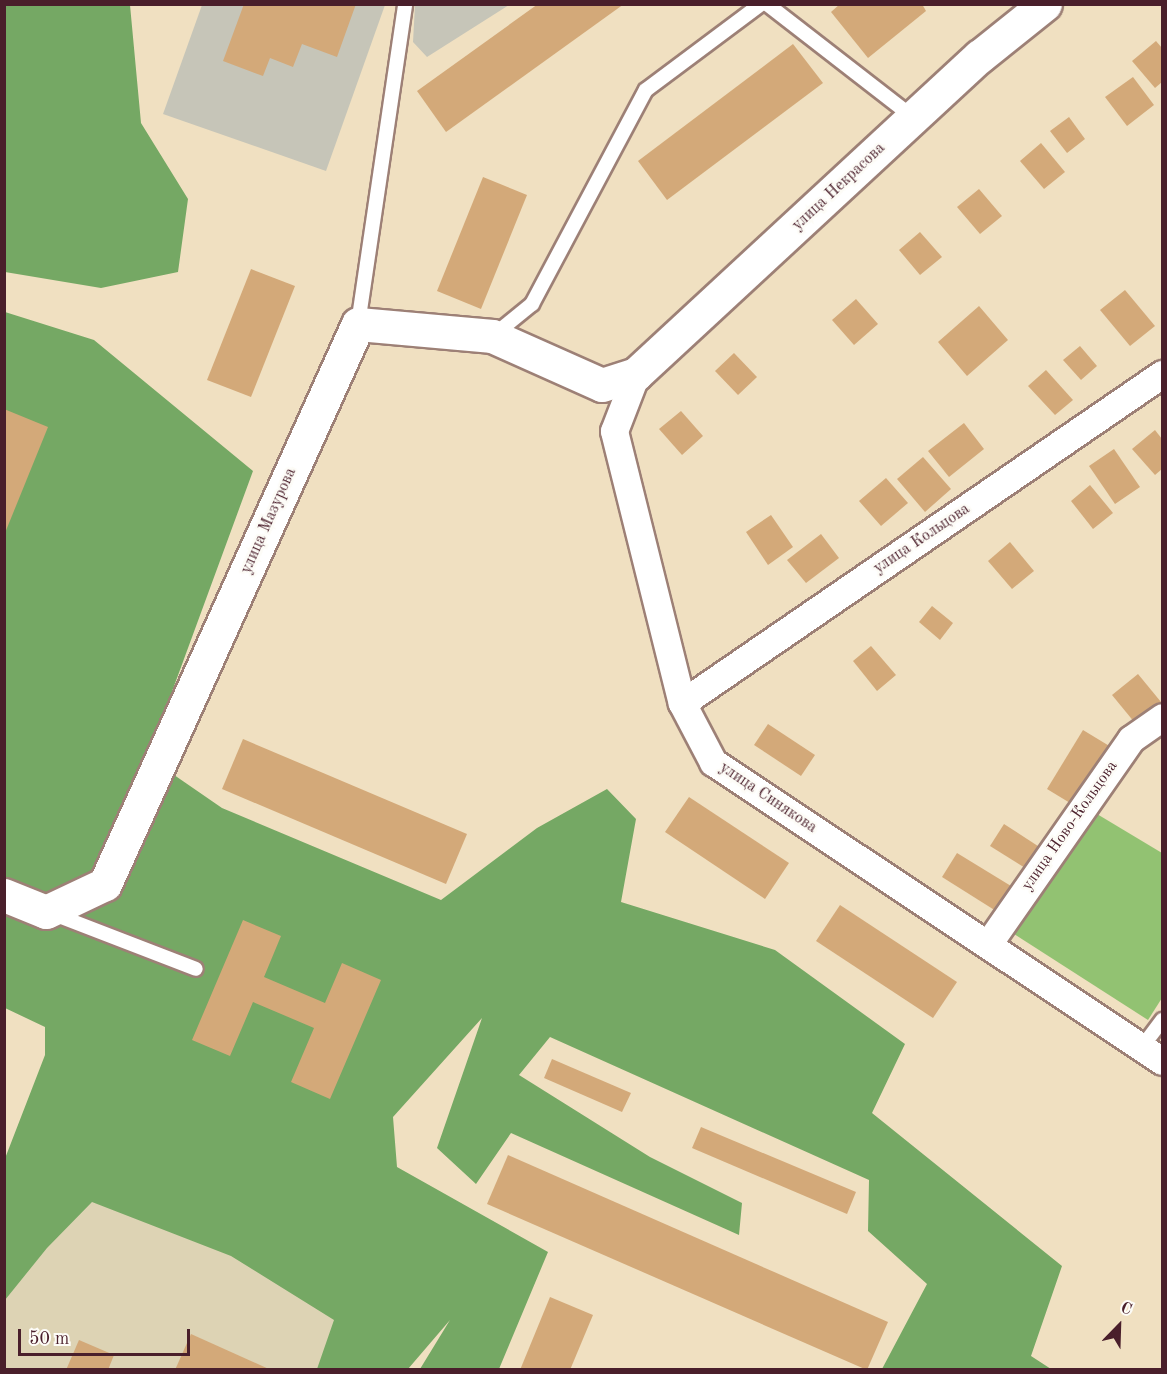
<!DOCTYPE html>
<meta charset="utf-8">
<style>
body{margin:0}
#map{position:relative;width:1167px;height:1374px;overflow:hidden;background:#f0e0c1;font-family:"Old Standard TT",serif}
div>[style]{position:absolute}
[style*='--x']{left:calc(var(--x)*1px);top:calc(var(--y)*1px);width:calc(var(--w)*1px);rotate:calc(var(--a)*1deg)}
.built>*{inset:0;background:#ddd3b4}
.industrial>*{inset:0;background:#c6c5b8}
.green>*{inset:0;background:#92c272}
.forest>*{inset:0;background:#75a864}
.building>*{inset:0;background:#d3a979}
.roads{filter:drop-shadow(2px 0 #9d8076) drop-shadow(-2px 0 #9d8076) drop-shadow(0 2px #9d8076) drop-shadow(0 -2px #9d8076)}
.service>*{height:14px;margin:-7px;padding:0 7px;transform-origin:7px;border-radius:7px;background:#fff}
.minor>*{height:27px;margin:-13.5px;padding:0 13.5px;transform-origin:13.5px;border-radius:13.5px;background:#fff}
.tertiary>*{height:33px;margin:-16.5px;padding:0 16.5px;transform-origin:16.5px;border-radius:16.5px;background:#fff}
span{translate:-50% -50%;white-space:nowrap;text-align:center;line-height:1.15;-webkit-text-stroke:5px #fdfcf7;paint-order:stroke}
.street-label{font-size:16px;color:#4a1f2b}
.frame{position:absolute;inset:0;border:6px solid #4a1f2b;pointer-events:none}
.north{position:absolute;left:1089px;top:1296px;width:60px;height:60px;-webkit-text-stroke:4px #fdfcf7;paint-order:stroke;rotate:23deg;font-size:16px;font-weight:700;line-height:24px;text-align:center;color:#4a1f2b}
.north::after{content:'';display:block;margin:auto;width:21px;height:27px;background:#4a1f2b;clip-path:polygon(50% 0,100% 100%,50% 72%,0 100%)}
.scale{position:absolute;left:18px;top:1329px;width:172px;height:27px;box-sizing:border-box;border:3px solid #4a1f2b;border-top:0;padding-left:8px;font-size:18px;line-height:21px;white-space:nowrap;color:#4a1f2b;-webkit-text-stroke:4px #fdfcf7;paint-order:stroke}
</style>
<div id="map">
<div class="built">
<div style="clip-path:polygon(62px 1155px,390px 1304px,360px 1369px,5px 1370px,5px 1283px)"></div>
</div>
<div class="industrial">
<div style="clip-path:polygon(202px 5px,385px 5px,326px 171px,163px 114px)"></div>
<div style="clip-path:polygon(415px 5px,415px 4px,509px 5px,427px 57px,413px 42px)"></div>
</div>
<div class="green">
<div style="clip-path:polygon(1097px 814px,1162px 853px,1162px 998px,1148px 1020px,1014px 934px)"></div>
</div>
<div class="forest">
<div style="clip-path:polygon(4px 5px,130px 5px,141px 123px,188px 199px,178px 272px,101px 288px,5px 272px)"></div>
<div style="clip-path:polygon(5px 312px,94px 340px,253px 471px,148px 757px,222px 808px,441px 900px,537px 828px,607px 789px,636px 819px,621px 902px,775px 950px,905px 1044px,872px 1113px,1062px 1266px,1031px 1356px,1051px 1369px,882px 1369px,927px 1284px,868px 1231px,869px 1180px,550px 1037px,519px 1075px,650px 1157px,742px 1203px,739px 1235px,511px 1133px,476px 1184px,437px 1148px,482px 1018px,393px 1117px,397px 1167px,548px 1252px,499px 1369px,420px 1369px,450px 1320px,408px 1369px,317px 1369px,334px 1320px,231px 1256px,92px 1202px,47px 1248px,5px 1300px,4px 1161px,45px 1055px,45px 1027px,5px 1008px)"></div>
</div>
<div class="building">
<div style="clip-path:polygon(244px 4px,356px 4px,337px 57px,302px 44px,293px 67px,270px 58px,263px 76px,223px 61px)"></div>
<div style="clip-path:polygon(538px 4px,624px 4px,446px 132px,417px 91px)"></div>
<div style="clip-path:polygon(840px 4px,922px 4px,926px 11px,868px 58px,831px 12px)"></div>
<div style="clip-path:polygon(1156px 41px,1162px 48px,1162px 82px,1155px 88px,1132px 61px)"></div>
<div style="clip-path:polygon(793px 44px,823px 83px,667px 200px,638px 161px)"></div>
<div style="clip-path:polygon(1133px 77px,1154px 105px,1127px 126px,1105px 97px)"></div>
<div style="clip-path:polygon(1069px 117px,1085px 139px,1067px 153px,1050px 131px)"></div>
<div style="clip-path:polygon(1041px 143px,1065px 172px,1044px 189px,1020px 161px)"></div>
<div style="clip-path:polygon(483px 177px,527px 195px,481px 309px,437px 291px)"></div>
<div style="clip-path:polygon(979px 189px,1002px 216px,980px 234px,957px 207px)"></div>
<div style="clip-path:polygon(920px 232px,942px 257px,920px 275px,899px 250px)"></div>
<div style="clip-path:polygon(251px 269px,295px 286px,251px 397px,207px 380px)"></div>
<div style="clip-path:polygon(1125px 290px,1155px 326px,1130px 346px,1100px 310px)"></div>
<div style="clip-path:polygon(856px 299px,878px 324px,854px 345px,832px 320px)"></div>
<div style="clip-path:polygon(979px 306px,1008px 340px,967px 376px,938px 342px)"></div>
<div style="clip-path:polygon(1080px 346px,1097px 366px,1081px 380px,1063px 360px)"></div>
<div style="clip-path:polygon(734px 353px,757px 377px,738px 395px,715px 371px)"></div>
<div style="clip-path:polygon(1046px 370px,1073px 400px,1055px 415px,1028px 386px)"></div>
<div style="clip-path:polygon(4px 409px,48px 427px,5px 533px,4px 533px)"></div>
<div style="clip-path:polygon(681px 411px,703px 436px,682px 455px,659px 429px)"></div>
<div style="clip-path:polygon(964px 423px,984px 449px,949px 477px,928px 451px)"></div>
<div style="clip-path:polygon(1155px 430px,1162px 439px,1162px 469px,1155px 475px,1132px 449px)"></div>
<div style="clip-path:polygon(1114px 449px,1140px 487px,1115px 504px,1089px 466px)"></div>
<div style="clip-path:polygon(923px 457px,951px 489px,925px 512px,897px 479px)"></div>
<div style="clip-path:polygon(886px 478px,908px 503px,881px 526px,859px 501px)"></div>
<div style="clip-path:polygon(1090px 485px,1113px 513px,1093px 529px,1071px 501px)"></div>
<div style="clip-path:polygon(771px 515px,793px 547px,768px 565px,746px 532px)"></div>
<div style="clip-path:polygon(821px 534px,839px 558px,806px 583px,787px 560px)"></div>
<div style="clip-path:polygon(1010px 542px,1034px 571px,1012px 589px,988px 561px)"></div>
<div style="clip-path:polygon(932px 606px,953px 623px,940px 640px,919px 622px)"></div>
<div style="clip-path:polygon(871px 646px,896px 675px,877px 691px,853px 661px)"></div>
<div style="clip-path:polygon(1138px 674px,1161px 702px,1135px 723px,1112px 695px)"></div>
<div style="clip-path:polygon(768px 724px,815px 755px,801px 776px,754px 745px)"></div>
<div style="clip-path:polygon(1083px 730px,1111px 747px,1075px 806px,1047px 789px)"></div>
<div style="clip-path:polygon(243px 739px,467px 834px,446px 884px,222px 789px)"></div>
<div style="clip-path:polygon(689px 797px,789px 863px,765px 899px,665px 832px)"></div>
<div style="clip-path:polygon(1004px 824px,1044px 850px,1030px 871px,990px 846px)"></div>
<div style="clip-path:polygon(957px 853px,1011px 886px,996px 911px,942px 877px)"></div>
<div style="clip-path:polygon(840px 905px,957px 982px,933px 1018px,816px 941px)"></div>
<div style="clip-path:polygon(243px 920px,281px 936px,264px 977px,325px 1003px,342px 963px,381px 980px,330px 1099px,291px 1082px,314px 1028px,253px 1002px,230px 1056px,192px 1040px)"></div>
<div style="clip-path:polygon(552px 1059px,631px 1093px,622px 1112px,544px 1078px)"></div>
<div style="clip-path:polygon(701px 1127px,856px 1192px,847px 1214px,692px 1148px)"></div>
<div style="clip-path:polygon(508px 1155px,888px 1322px,867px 1370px,487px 1204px)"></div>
<div style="clip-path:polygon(550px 1297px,593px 1315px,570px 1370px,520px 1370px)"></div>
<div style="clip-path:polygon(191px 1334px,271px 1370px,175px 1370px)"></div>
<div style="clip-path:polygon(79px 1340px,114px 1355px,108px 1370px,66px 1370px)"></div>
</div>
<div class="roads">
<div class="service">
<div style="--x:767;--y:4;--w:186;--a:37.8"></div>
<div style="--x:358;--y:324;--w:323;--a:-81.6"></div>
<div style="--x:494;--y:335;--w:49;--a:-39.2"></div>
<div style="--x:532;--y:304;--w:242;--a:-62"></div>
<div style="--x:646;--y:90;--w:144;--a:-36.8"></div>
<div style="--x:51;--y:913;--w:155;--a:21.1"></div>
<div style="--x:1142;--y:1047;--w:34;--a:-53"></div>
</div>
<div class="minor">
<div style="--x:636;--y:374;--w:61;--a:111.1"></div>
<div style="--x:614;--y:431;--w:280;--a:76"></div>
<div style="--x:682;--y:703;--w:67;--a:62.3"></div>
<div style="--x:713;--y:762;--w:539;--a:33.66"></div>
<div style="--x:682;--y:703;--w:582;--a:-34.43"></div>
<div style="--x:988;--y:944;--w:250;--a:-55.1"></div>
<div style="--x:1131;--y:739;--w:38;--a:-35"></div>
</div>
<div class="tertiary">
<div style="--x:4;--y:895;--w:45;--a:22"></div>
<div style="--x:46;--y:912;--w:65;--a:-25.4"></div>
<div style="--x:105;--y:884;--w:614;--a:-65.69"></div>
<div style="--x:358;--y:324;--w:135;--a:5.1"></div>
<div style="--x:492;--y:336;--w:120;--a:24"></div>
<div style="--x:602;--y:385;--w:36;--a:-18"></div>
<div style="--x:636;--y:374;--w:468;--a:-42.8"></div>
<div style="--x:980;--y:56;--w:83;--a:-38.7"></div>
</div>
</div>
<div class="street-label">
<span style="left:839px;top:187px;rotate:-43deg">улица Некрасова</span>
<span style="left:269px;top:521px;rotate:-66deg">улица Мазурова</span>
<span style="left:922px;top:539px;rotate:-34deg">улица Кольцова</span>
<span style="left:768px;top:798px;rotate:34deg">улица Синякова</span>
<span style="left:1070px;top:826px;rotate:-55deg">улица Ново-Кольцова</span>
</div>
<div class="frame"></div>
<div class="north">С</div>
<div class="scale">50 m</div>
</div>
